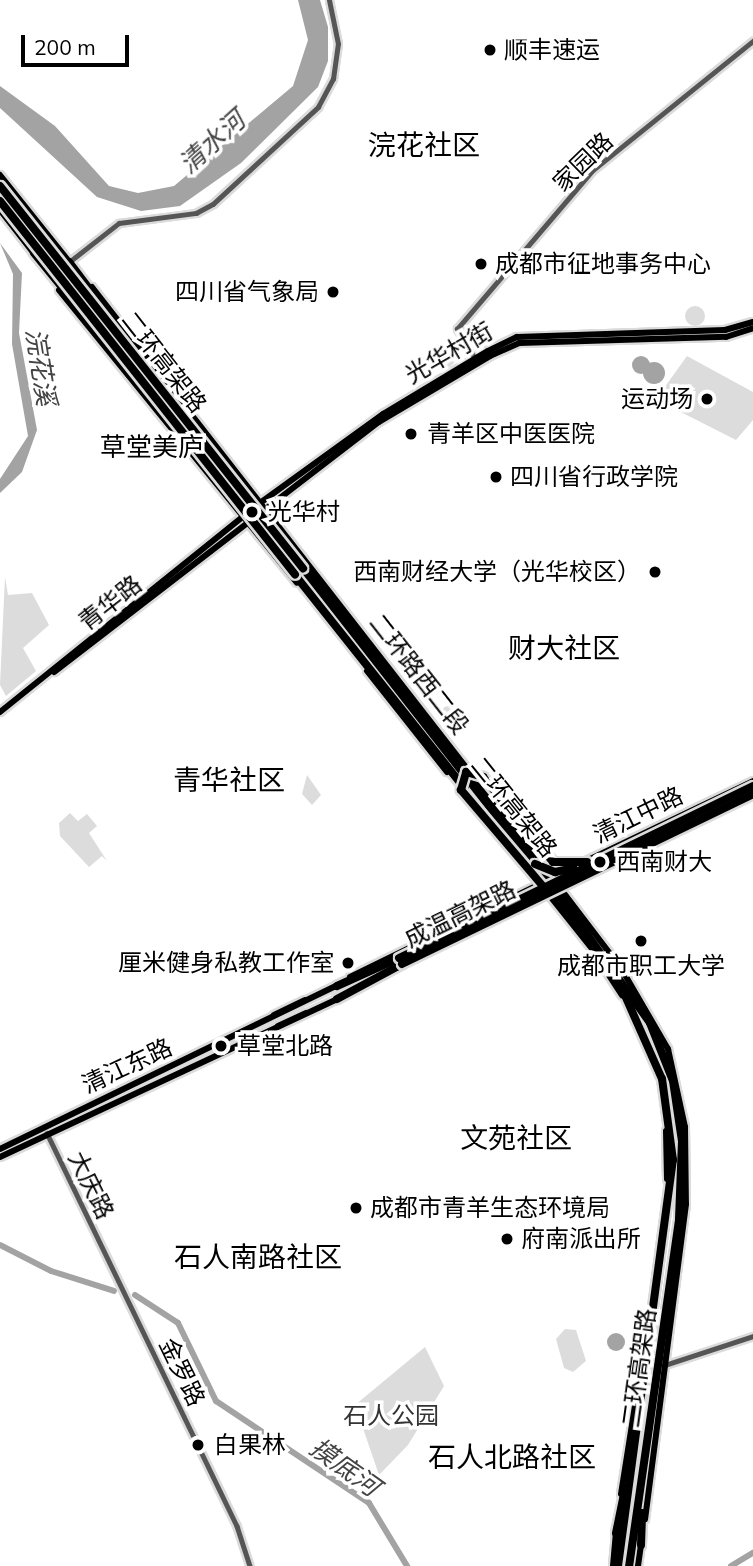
<!DOCTYPE html>
<meta charset="utf-8">
<style>
body{margin:0}
#map{position:relative;width:753px;height:1566px;overflow:hidden;background:#fff;font-family:Mulish,"Noto Sans SC",sans-serif}
div>[style]{position:absolute}
[style*='--x']{left:calc(var(--x)*1px);top:calc(var(--y)*1px);width:calc(var(--w)*1px);rotate:calc(var(--a)*1deg)}
.green>*{inset:0;background:#dcdcdc}
.round{border-radius:50%}
.water>*{inset:0;background:#a3a3a3}
.river>*{height:6px;margin:-3px;padding:0 3px;transform-origin:3px;border-radius:3px;background:#a3a3a3}
.roads{filter:drop-shadow(2px 0 #dbdbdb) drop-shadow(-2px 0 #dbdbdb) drop-shadow(0 2px #dbdbdb) drop-shadow(0 -2px #dbdbdb)}
.minor>*{height:4.5px;margin:-2.25px;padding:0 2.25px;transform-origin:2.25px;border-radius:2.25px;background:#555}
.major>*{height:6px;margin:-3px;padding:0 3px;transform-origin:3px;border-radius:3px;background:#000}
.highway>*{height:8px;margin:-4px;padding:0 4px;transform-origin:4px;border-radius:4px;background:#000}
.bridges{filter:drop-shadow(2px 0 #dbdbdb) drop-shadow(-2px 0 #dbdbdb) drop-shadow(0 2px #dbdbdb) drop-shadow(0 -2px #dbdbdb)}
.highway-bridge>*{height:8px;margin:-4px;padding:0 4px;transform-origin:4px;border-radius:4px;background:#000}
.dots>*{width:19px;height:19px;translate:-50% -50%;box-sizing:border-box;border:4px solid #fff;border-radius:50%}
span{translate:-50% -50%;white-space:nowrap;text-align:center;line-height:1.15;-webkit-text-stroke:7px #fff;paint-order:stroke}
.poi-label{font-size:24px;color:#000}
.left{translate:0 -50%;text-align:left}
.right{translate:-100% -50%;text-align:right}
.street-label{font-size:24px;color:#000}
.park-label{font-size:24px;color:#333}
.water-label{font-size:26px;color:#444;font-style:italic}
.neighbourhood-label{font-size:26px;color:#000}
.quarter-label{font-size:28px;color:#000}
.scale{position:absolute;left:21px;top:35px;width:108px;height:32px;box-sizing:border-box;border:4px solid #000;border-top:0;padding-left:9px;font-size:21px;line-height:24px;white-space:nowrap;color:#000;-webkit-text-stroke:5px #fff;paint-order:stroke}
</style>
<div id="map">
<div class="green">
<div class="round" style="left:685px;top:306px;width:20px;height:20px"></div>
<div style="clip-path:polygon(457px 337px,466px 353px,447px 369px,438px 357px)"></div>
<div style="clip-path:polygon(687px 356px,753px 392px,753px 420px,736px 440px,663px 403px,659px 395px)"></div>
<div style="clip-path:polygon(5px 577px,8px 595px,32px 593px,49px 625px,23px 648px,36px 671px,6px 696px,0 685px)"></div>
<div class="round" style="left:439px;top:706px;width:20px;height:20px"></div>
<div style="clip-path:polygon(307px 775px,321px 795px,312px 805px,302px 794px)"></div>
<div style="clip-path:polygon(70px 813px,78px 821px,87px 814px,97px 826px,89px 833px,107px 861px,102px 856px,89px 867px,60px 836px,59px 823px)"></div>
<div style="clip-path:polygon(565px 1329px,576px 1330px,586px 1361px,573px 1372px,564px 1368px,556px 1339px)"></div>
<div style="clip-path:polygon(425px 1347px,444px 1386px,408px 1445px,379px 1475px,355px 1405px)"></div>
</div>
<div class="water">
<div style="clip-path:polygon(298px 0,320px 0,328px 27px,328px 61px,318px 87px,241px 163px,180px 206px,141px 211px,97px 197px,0 108px,0 86px,55px 126px,109px 186px,138px 193px,174px 186px,293px 86px,308px 40px)"></div>
<div style="clip-path:polygon(0 243px,22px 273px,19px 333px,37px 430px,22px 472px,0 493px,0 479px,28px 436px,12px 344px,13px 274px)"></div>
<div class="round" style="left:632px;top:356px;width:18px;height:18px"></div>
<div class="round" style="left:643px;top:362px;width:22px;height:22px"></div>
<div class="round" style="left:607px;top:1333px;width:18px;height:18px"></div>
</div>
<div class="river">
<div style="--x:0;--y:1245;--w:57;--a:27"></div>
<div style="--x:51;--y:1271;--w:66;--a:17.6"></div>
<div style="--x:135;--y:1295;--w:51;--a:33.1"></div>
<div style="--x:178;--y:1323;--w:87;--a:64"></div>
<div style="--x:216;--y:1401;--w:184;--a:33.7"></div>
<div style="--x:369;--y:1503;--w:74;--a:58.9"></div>
<div style="--x:731;--y:1566;--w:26;--a:-31"></div>
</div>
<div class="roads">
<div class="minor">
<div style="--x:69;--y:262;--w:63;--a:-38"></div>
<div style="--x:119;--y:223;--w:78;--a:-7.4"></div>
<div style="--x:196;--y:213;--w:19;--a:-28"></div>
<div style="--x:213;--y:204;--w:143;--a:-42.7"></div>
<div style="--x:318;--y:107;--w:32;--a:-62"></div>
<div style="--x:333;--y:79;--w:35;--a:-82"></div>
<div style="--x:338;--y:44;--w:45;--a:-101.6"></div>
<div style="--x:475;--y:359;--w:35;--a:-121"></div>
<div style="--x:457;--y:329;--w:209;--a:-49.5"></div>
<div style="--x:593;--y:170;--w:206;--a:-38.9"></div>
<div style="--x:47;--y:1133;--w:437;--a:64.2"></div>
<div style="--x:237;--y:1526;--w:42;--a:72"></div>
<div style="--x:665;--y:1365;--w:93;--a:-18.2"></div>
</div>
<div class="major">
<div style="--x:0;--y:175;--w:114;--a:51.4"></div>
<div style="--x:0;--y:210;--w:57;--a:52.1"></div>
<div style="--x:92;--y:287;--w:762;--a:52.09"></div>
<div style="--x:560;--y:888;--w:101;--a:52.7"></div>
<div style="--x:621;--y:968;--w:94;--a:59.9"></div>
<div style="--x:668;--y:1049;--w:80;--a:77.7"></div>
<div style="--x:685;--y:1127;--w:77;--a:89.3"></div>
<div style="--x:686;--y:1204;--w:318;--a:97.4"></div>
<div style="--x:59;--y:290;--w:377;--a:50.9"></div>
<div style="--x:367;--y:671;--w:129;--a:51.6"></div>
<div style="--x:54;--y:672;--w:410;--a:-37.6"></div>
<div style="--x:379;--y:422;--w:129;--a:-30.7"></div>
<div style="--x:490;--y:356;--w:32;--a:-24"></div>
<div style="--x:519;--y:343;--w:207;--a:-1.7"></div>
<div style="--x:726;--y:337;--w:28;--a:-18"></div>
<div style="--x:0;--y:712;--w:334;--a:-38.8"></div>
<div style="--x:260;--y:503;--w:152;--a:-35.9"></div>
<div style="--x:383;--y:414;--w:122;--a:-31"></div>
<div style="--x:488;--y:351;--w:32;--a:-26"></div>
<div style="--x:517;--y:337;--w:208;--a:-1.9"></div>
<div style="--x:725;--y:330;--w:29;--a:-16"></div>
<div style="--x:582;--y:863;--w:190;--a:-25.6"></div>
<div style="--x:603;--y:966;--w:35;--a:57"></div>
<div style="--x:350;--y:977;--w:227;--a:-26.1"></div>
<div style="--x:274;--y:1015;--w:34;--a:-26"></div>
<div style="--x:278;--y:1026;--w:31;--a:-25"></div>
<div style="--x:666;--y:1131;--w:48;--a:88.8"></div>
<div style="--x:0;--y:1149;--w:376;--a:-25.9"></div>
<div style="--x:0;--y:1157;--w:375;--a:-25.1"></div>
<div style="--x:621;--y:1494;--w:121;--a:-81"></div>
<div style="--x:613;--y:1566;--w:37;--a:-85"></div>
<div style="--x:638;--y:1566;--w:22;--a:-82"></div>
</div>
<div class="highway">
<div style="--x:34;--y:253;--w:119;--a:50.8"></div>
<div style="--x:69;--y:262;--w:191;--a:52.9"></div>
<div style="--x:303;--y:568;--w:391;--a:52"></div>
<div style="--x:295;--y:575;--w:273;--a:51.5"></div>
<div style="--x:557;--y:892;--w:161;--a:54.6"></div>
<div style="--x:650;--y:1023;--w:62;--a:68.4"></div>
<div style="--x:673;--y:1081;--w:61;--a:81.5"></div>
<div style="--x:682;--y:1141;--w:79;--a:92.2"></div>
<div style="--x:679;--y:1220;--w:350;--a:98.2"></div>
<div style="--x:552;--y:897;--w:95;--a:51.4"></div>
<div style="--x:337;--y:986;--w:68;--a:-24.3"></div>
<div style="--x:337;--y:999;--w:74;--a:-28.3"></div>
<div style="--x:616;--y:1533;--w:45;--a:-78.4"></div>
<div style="--x:641;--y:1545;--w:32;--a:-88"></div>
<div style="--x:618;--y:1566;--w:410;--a:-82.3"></div>
<div style="--x:673;--y:1160;--w:82;--a:-97.7"></div>
<div style="--x:662;--y:1079;--w:104;--a:-113.9"></div>
</div>
</div>
<div class="bridges">
<div class="highway-bridge">
<div style="--x:0;--y:186;--w:488;--a:51.6"></div>
<div style="--x:0;--y:201;--w:476;--a:51.7"></div>
<div style="--x:535;--y:864;--w:22;--a:22"></div>
<div style="--x:555;--y:872;--w:19;--a:-12"></div>
<div style="--x:547;--y:891;--w:133;--a:-130.4"></div>
<div style="--x:461;--y:790;--w:19;--a:-74"></div>
<div style="--x:466;--y:772;--w:18;--a:16"></div>
<div style="--x:483;--y:777;--w:110;--a:50.5"></div>
<div style="--x:553;--y:862;--w:34;--a:0"></div>
<div style="--x:399;--y:958;--w:394;--a:-25.9"></div>
<div style="--x:402;--y:964;--w:390;--a:-25.8"></div>
</div>
</div>
<div class="dots">
<div style="left:490px;top:50px;background:#000"></div>
<div style="left:481px;top:264px;background:#000"></div>
<div style="left:333px;top:292px;background:#000"></div>
<div style="left:707px;top:399px;background:#000"></div>
<div style="left:411px;top:434px;background:#000"></div>
<div style="left:496px;top:477px;background:#000"></div>
<div style="left:252px;top:512px;background:#000"></div>
<div style="left:655px;top:572px;background:#000"></div>
<div style="left:600px;top:862px;background:#000"></div>
<div style="left:641px;top:941px;background:#000"></div>
<div style="left:348px;top:963px;background:#000"></div>
<div style="left:221px;top:1046px;background:#000"></div>
<div style="left:356px;top:1208px;background:#000"></div>
<div style="left:507px;top:1239px;background:#000"></div>
<div style="left:198px;top:1445px;background:#000"></div>
</div>
<div class="poi-label">
<span class="left" style="left:504px;top:50px">顺丰速运</span>
<span class="left" style="left:495px;top:264px">成都市征地事务中心</span>
<span class="right" style="left:319px;top:292px">四川省气象局</span>
<span class="right" style="left:693px;top:399px">运动场</span>
<span class="left" style="left:427px;top:434px">青羊区中医医院</span>
<span class="left" style="left:510px;top:477px">四川省行政学院</span>
<span class="left" style="left:268px;top:512px">光华村</span>
<span class="right" style="left:641px;top:572px">西南财经大学（光华校区）</span>
<span class="left" style="left:616px;top:862px">西南财大</span>
<span class="right" style="left:334px;top:963px">厘米健身私教工作室</span>
<span style="left:641px;top:966px">成都市职工大学</span>
<span class="left" style="left:237px;top:1046px">草堂北路</span>
<span class="left" style="left:370px;top:1208px">成都市青羊生态环境局</span>
<span class="left" style="left:521px;top:1239px">府南派出所</span>
<span class="left" style="left:214px;top:1445px">白果林</span>
</div>
<div class="street-label">
<span style="left:583px;top:162px;rotate:-44deg">家园路</span>
<span style="left:449px;top:353px;rotate:-30deg">光华村街</span>
<span style="left:164px;top:362px;rotate:52deg">二环高架路</span>
<span style="left:110px;top:603px;rotate:-38deg">青华路</span>
<span style="left:419px;top:674px;rotate:52deg">二环路西二段</span>
<span style="left:514px;top:807px;rotate:51deg">二环高架路</span>
<span style="left:638px;top:815px;rotate:-26deg">清江中路</span>
<span style="left:460px;top:914px;rotate:-26deg">成温高架路</span>
<span style="left:127px;top:1066px;rotate:-25deg">清江东路</span>
<span style="left:91px;top:1185px;rotate:64deg">大庆路</span>
<span style="left:639px;top:1368px;rotate:-82deg">二环高架路</span>
<span style="left:182px;top:1372px;rotate:64deg">金罗路</span>
</div>
<div class="park-label">
<span style="left:391px;top:1416px">石人公园</span>
</div>
<div class="water-label">
<span style="left:212px;top:142px;rotate:-42deg">清水河</span>
<span style="left:41px;top:367px;rotate:81deg">浣花溪</span>
<span style="left:345px;top:1467px;rotate:36deg">摸底河</span>
</div>
<div class="neighbourhood-label">
<span style="left:152px;top:447px">草堂美庐</span>
</div>
<div class="quarter-label">
<span style="left:424px;top:145px">浣花社区</span>
<span style="left:564px;top:648px">财大社区</span>
<span style="left:229px;top:780px">青华社区</span>
<span style="left:516px;top:1138px">文苑社区</span>
<span style="left:258px;top:1257px">石人南路社区</span>
<span style="left:512px;top:1457px">石人北路社区</span>
</div>
<div class="scale">200 m</div>
</div>
